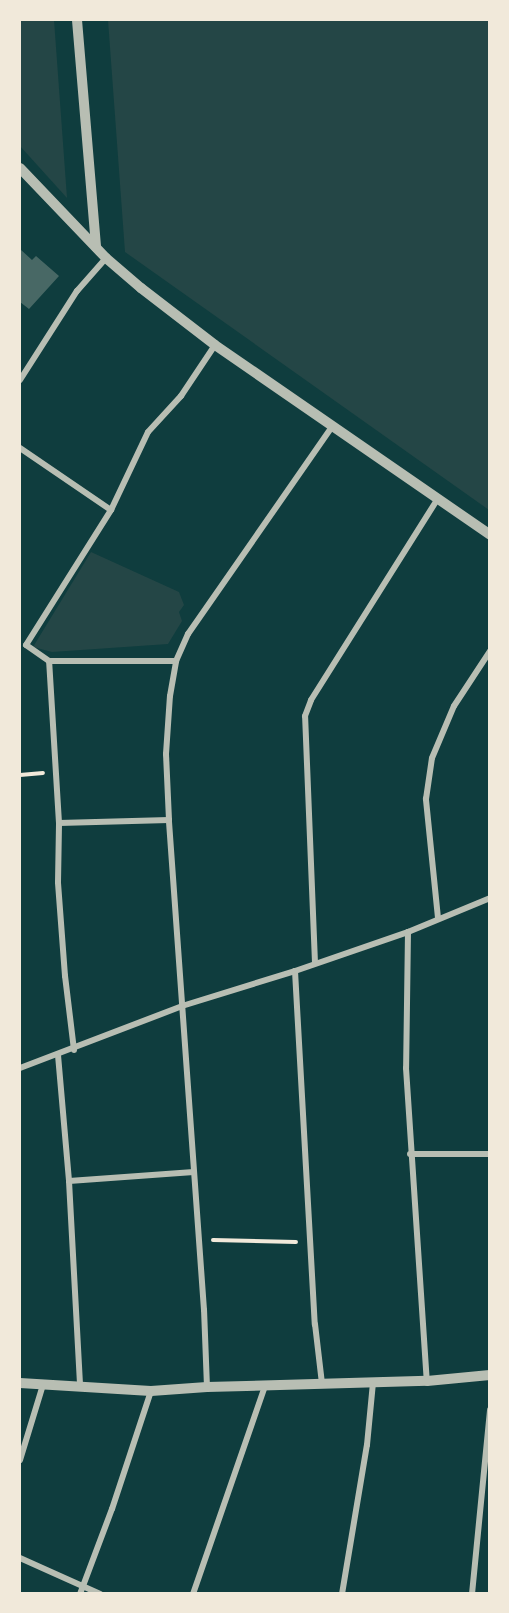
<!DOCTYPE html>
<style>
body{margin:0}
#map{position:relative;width:509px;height:1613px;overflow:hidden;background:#0f3d3e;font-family:Spectral,serif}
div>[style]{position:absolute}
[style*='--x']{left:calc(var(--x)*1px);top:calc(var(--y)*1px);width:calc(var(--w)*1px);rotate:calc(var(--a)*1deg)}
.green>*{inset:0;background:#244646}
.building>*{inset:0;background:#486865}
.path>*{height:4px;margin:-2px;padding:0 2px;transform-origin:2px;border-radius:2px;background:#f1e9da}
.minor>*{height:6px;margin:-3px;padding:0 3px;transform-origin:3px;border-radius:3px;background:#b8beb3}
.tertiary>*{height:10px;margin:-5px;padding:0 5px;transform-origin:5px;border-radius:5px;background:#b8beb3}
span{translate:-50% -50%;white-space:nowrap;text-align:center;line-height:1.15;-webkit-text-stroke:5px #f1e9da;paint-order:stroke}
.frame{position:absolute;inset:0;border:21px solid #f1e9da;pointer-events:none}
</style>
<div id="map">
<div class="green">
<div style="clip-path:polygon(20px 20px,54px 20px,67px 198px,20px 146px)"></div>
<div style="clip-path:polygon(108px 20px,489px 20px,489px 510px,125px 252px)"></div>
<div style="clip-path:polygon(91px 552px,179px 592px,184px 605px,179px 612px,182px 621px,168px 644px,52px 652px,33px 647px)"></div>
</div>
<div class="building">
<div style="clip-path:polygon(20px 249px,32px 260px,36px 256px,59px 276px,29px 309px,20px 302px)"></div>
</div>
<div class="path">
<div style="--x:20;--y:775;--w:23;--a:-5"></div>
<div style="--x:213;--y:1240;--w:83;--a:1.4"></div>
</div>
<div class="minor">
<div style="--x:20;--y:380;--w:106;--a:-57.4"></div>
<div style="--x:77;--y:291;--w:44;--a:-48.7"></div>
<div style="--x:20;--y:448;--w:110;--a:34.3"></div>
<div style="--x:49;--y:661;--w:127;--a:0"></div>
<div style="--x:59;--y:823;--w:110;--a:-1.6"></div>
<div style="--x:438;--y:918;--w:120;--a:-95.8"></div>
<div style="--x:426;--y:799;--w:41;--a:-81.7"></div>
<div style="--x:432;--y:758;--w:56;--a:-67.1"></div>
<div style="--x:454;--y:706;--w:66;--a:-56.8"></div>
<div style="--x:408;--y:932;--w:136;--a:90.8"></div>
<div style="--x:406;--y:1068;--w:314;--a:86.2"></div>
<div style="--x:315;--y:963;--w:247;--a:-92.3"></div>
<div style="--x:305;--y:716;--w:17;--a:-69"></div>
<div style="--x:311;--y:700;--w:239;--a:-57.8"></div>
<div style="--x:295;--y:971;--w:354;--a:86.8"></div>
<div style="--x:315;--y:1324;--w:60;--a:83.3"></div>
<div style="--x:74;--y:1050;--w:75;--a:-96.9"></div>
<div style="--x:65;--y:976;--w:94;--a:-94.3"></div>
<div style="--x:58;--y:882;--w:59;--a:-89"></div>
<div style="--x:59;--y:823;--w:162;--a:-93.5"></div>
<div style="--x:49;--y:661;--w:28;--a:-145"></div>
<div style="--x:26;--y:645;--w:160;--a:-57.8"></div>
<div style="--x:111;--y:510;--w:86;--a:-64.6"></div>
<div style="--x:148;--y:432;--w:49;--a:-47.5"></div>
<div style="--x:181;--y:396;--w:61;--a:-56.3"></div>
<div style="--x:58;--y:1055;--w:126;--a:85"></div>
<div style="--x:69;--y:1181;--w:206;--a:86.9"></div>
<div style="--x:20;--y:1068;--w:173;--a:-20.9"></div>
<div style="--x:182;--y:1006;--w:118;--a:-17.2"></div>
<div style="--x:295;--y:971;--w:120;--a:-19"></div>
<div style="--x:408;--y:932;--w:89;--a:-22.5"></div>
<div style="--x:410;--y:1154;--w:80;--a:0"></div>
<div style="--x:69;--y:1181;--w:125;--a:-4.1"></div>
<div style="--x:207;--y:1387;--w:77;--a:-92.2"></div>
<div style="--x:204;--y:1310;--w:491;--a:-94.1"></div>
<div style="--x:169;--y:820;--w:66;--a:-92.6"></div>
<div style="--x:166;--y:754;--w:58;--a:-86.1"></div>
<div style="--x:170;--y:696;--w:36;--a:-80"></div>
<div style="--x:176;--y:661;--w:30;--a:-66"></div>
<div style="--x:188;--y:634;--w:252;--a:-55.2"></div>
<div style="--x:20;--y:1460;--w:78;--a:-73"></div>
<div style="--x:20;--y:1558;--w:88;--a:24.2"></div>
<div style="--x:80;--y:1594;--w:91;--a:-69.4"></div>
<div style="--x:112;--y:1509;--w:124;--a:-71.7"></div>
<div style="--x:193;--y:1594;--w:220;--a:-70.9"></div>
<div style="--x:342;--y:1594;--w:151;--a:-80.5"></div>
<div style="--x:367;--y:1445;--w:62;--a:-84.5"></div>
<div style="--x:472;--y:1594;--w:185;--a:-84.4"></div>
</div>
<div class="tertiary">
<div style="--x:77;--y:20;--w:228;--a:85.2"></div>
<div style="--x:20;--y:168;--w:124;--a:46.3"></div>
<div style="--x:106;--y:258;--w:46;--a:40.6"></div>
<div style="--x:141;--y:288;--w:93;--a:37.6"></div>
<div style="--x:215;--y:345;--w:334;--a:34.6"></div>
<div style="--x:20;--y:1383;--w:131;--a:3.5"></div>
<div style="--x:151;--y:1391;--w:56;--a:-4.1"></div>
<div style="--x:207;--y:1387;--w:220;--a:-1.6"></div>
<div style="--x:427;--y:1381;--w:63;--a:-5.4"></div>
</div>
<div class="frame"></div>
</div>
